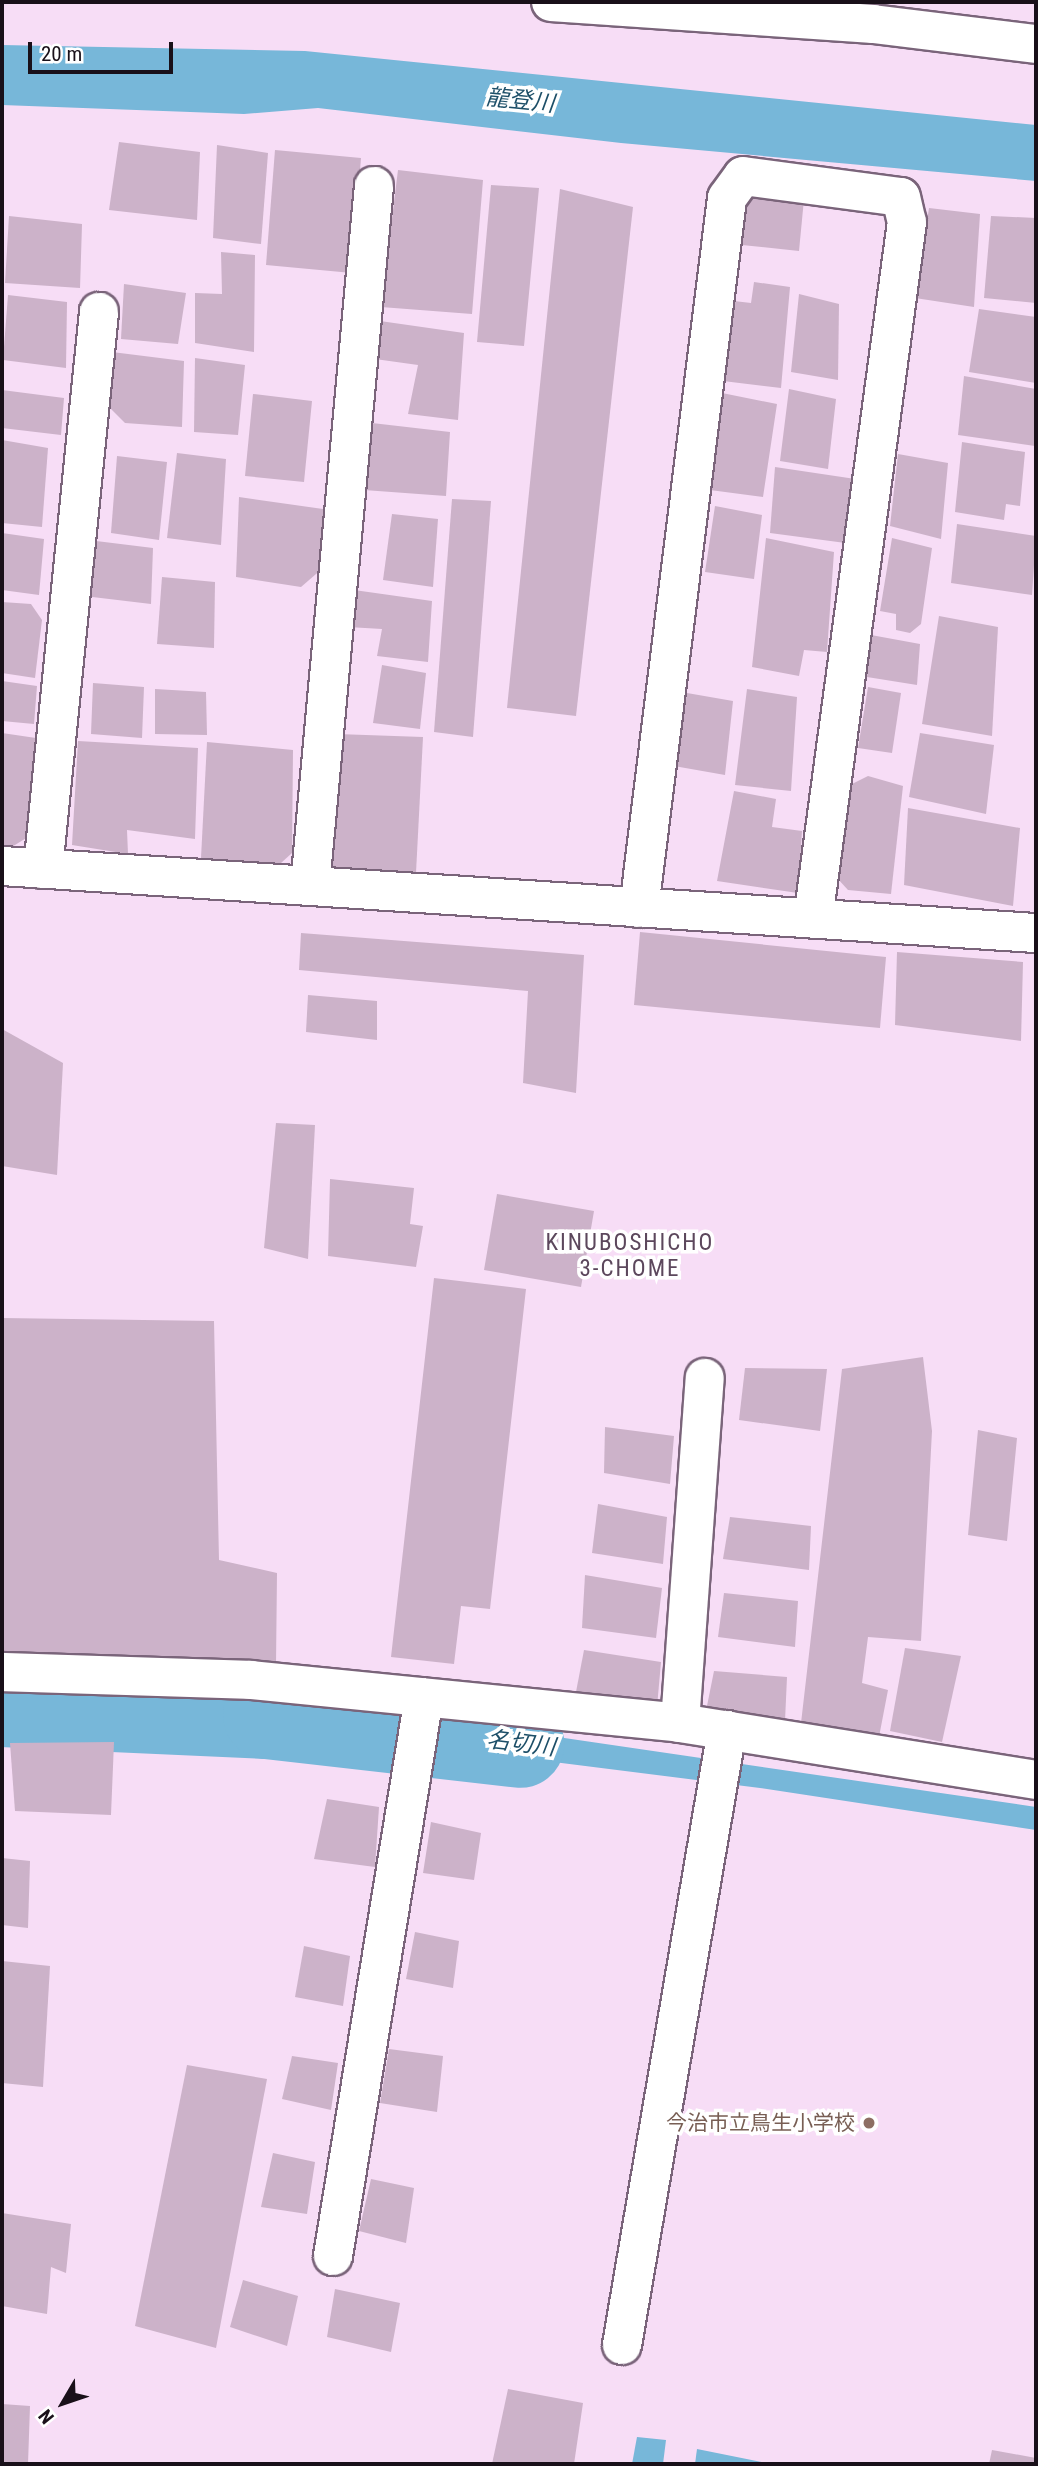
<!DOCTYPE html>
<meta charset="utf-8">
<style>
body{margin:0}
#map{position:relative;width:1038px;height:2466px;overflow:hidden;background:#f7ddf6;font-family:"Roboto Condensed","Noto Sans JP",sans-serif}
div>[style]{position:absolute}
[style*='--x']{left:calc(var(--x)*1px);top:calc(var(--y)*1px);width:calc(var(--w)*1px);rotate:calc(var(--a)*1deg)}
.water>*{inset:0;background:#77b7d9}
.river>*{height:88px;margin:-44px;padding:0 44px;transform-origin:44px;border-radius:44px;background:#77b7d9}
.building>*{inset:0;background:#ccb2c9}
.roads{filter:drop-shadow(2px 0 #7a647a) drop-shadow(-2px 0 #7a647a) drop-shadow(0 2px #7a647a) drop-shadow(0 -2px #7a647a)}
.street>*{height:38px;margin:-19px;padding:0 19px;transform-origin:19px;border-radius:19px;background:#fff}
.dots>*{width:19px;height:19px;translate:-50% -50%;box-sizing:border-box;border:4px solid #fff;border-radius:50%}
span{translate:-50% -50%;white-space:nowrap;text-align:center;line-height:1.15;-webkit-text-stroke:7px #fff;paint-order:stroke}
.education-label{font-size:21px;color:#785e54}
.right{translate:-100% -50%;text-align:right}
.water-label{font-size:23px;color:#1d4f68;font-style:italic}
.neighbourhood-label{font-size:23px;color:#5c475c;letter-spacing:2px}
.frame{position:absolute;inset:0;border:4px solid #191019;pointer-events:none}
.north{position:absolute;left:28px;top:2368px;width:70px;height:70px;-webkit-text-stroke:5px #fff;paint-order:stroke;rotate:231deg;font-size:19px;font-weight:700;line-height:28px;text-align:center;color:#191019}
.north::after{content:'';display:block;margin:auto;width:24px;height:32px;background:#191019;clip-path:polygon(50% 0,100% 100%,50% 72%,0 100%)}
.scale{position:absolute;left:28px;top:42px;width:145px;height:32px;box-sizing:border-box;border:4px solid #191019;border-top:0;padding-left:9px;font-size:21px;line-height:24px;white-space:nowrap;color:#191019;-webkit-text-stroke:5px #fff;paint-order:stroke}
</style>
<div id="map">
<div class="water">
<div style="clip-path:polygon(2px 45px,305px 51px,1036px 125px,1036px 181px,621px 143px,318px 108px,244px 114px,2px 105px)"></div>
<div style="clip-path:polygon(2px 1685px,34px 1686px,33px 1722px,2px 1722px)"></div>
<div style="clip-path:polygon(99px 1693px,184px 1694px,183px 1730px,99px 1728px)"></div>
<div style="clip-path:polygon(212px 1698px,298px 1705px,297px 1735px,211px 1728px)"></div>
<div style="clip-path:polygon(434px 1719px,1036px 1807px,1036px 1830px,760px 1788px,434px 1747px)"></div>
<div style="clip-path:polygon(637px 2437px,666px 2440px,663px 2464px,632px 2464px)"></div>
<div style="clip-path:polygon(697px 2449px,771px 2464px,695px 2464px)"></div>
</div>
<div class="river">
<div style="--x:2;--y:1703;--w:265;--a:2.6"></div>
<div style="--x:267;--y:1715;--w:255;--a:6.5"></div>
</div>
<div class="building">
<div style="clip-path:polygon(119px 142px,200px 152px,197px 220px,109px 210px)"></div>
<div style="clip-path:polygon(217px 145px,268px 153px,261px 244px,213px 238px)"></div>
<div style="clip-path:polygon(275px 150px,361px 158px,352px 273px,266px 265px)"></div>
<div style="clip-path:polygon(398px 170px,483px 180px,472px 314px,381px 307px)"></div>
<div style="clip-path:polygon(491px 185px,539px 188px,524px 346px,477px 342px)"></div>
<div style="clip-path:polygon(560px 189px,633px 207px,576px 716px,507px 708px)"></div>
<div style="clip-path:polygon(763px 191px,804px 199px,799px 251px,742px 245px,745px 204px)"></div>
<div style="clip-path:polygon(929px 208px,980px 214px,974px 307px,915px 298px)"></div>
<div style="clip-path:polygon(9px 216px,82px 224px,80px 288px,5px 283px)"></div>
<div style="clip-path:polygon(991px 216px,1036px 218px,1036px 303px,984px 298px)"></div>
<div style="clip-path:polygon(221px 252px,255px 255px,254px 352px,195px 343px,195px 293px,222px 294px)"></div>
<div style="clip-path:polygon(754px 282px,790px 287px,781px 388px,723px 381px,734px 301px,751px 303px)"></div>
<div style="clip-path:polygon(124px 284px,186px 293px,178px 344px,121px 339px)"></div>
<div style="clip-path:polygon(799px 294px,839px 304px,838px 380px,791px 372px)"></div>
<div style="clip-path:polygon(8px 295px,67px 302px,66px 368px,3px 360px)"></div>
<div style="clip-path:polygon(979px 309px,1036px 317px,1036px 383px,969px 372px)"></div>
<div style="clip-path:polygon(380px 321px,464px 333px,458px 420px,408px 414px,418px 365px,375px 359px)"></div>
<div style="clip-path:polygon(112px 352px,184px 361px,182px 427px,125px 423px,107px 405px)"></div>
<div style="clip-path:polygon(195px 358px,245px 365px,238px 435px,194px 432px)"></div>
<div style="clip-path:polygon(964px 376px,1036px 389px,1035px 446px,958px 435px)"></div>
<div style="clip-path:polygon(789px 389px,836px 399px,828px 469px,780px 461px)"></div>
<div style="clip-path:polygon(2px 390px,64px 398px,61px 435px,2px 428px)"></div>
<div style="clip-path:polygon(722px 393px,777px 404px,763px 497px,710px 490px,711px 432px,718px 434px)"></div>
<div style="clip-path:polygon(253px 394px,312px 401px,304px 482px,245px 476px)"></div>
<div style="clip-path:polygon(372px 423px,450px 432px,446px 496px,364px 490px)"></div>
<div style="clip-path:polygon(2px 440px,48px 448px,42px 527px,2px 523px)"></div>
<div style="clip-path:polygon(962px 442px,1025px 452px,1020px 506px,1006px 504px,1004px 520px,955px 512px)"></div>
<div style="clip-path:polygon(177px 453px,226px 459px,221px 545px,167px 538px)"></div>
<div style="clip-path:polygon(898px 454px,948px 463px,941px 539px,890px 526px)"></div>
<div style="clip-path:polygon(117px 456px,167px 462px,159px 540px,111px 533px)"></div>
<div style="clip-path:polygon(775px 467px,862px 480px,853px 544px,770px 533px)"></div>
<div style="clip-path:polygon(239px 497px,323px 509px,323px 568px,301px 587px,236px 577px)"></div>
<div style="clip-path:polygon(452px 499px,491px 501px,473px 737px,434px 732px)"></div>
<div style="clip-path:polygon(715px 506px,762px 515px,754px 579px,705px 572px)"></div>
<div style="clip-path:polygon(392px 514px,438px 519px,433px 587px,383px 580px)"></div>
<div style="clip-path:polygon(957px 524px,1036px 536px,1032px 595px,951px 583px)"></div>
<div style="clip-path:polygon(2px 533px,44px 539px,39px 595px,2px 590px)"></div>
<div style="clip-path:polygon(766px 538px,834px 552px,827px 652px,804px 650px,799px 676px,752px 667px)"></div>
<div style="clip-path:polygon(892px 538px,932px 548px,921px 624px,910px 633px,896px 630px,896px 614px,880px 611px)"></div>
<div style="clip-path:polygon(88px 540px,153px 548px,151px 604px,84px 596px)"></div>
<div style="clip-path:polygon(162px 577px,215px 582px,214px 648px,157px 644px)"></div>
<div style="clip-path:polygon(354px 590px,432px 601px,428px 662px,377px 656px,382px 629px,348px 627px)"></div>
<div style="clip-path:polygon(2px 602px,31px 604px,42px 620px,35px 678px,2px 673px)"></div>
<div style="clip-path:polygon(939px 616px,998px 627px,992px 736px,922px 724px)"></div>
<div style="clip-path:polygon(871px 635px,920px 644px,917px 685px,867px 677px)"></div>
<div style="clip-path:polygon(382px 665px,426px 673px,420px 729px,373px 723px)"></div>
<div style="clip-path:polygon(2px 681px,37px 686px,34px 724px,2px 721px)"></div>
<div style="clip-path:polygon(93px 683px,144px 687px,142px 738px,91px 734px)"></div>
<div style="clip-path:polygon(868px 687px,901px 693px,892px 753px,858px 748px)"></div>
<div style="clip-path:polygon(155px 689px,206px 692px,207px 735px,155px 734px)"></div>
<div style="clip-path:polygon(747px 689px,797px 697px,791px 791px,735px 785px)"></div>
<div style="clip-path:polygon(687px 693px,733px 701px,725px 775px,674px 766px)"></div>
<div style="clip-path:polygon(2px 733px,36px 738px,28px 837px,10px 848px,2px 847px)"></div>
<div style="clip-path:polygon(920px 733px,994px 745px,986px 814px,909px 797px)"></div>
<div style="clip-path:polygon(337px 734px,423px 737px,416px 873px,322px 868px)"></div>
<div style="clip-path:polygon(78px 741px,198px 748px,195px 839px,127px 830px,128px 854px,72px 845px)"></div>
<div style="clip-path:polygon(207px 742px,293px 750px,292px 853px,270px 873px,201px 858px)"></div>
<div style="clip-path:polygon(868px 776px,903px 786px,891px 894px,848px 890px,837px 878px,850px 785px)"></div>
<div style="clip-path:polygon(734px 791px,776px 799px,772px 827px,802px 831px,798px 893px,717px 881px)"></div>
<div style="clip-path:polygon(908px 808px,1020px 828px,1013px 906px,904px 885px)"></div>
<div style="clip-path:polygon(640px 932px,886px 957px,880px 1028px,634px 1005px)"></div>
<div style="clip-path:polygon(301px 933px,584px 955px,576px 1093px,523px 1083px,528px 991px,299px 970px)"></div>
<div style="clip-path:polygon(897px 952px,1023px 962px,1021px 1041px,895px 1025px)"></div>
<div style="clip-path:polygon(308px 995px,377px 1001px,377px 1040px,306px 1032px)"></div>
<div style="clip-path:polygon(2px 1029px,63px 1063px,57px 1175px,2px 1166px)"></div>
<div style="clip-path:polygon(276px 1123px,315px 1125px,308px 1259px,264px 1248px)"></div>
<div style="clip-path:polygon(330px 1179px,414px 1188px,410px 1224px,423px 1226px,416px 1267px,328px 1256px)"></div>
<div style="clip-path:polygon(497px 1194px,594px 1211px,581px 1287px,484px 1270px)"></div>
<div style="clip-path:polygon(434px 1278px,526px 1289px,490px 1609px,461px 1606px,454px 1664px,391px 1657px)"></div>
<div style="clip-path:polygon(2px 1318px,214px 1321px,219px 1560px,277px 1573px,276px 1665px,2px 1652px)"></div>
<div style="clip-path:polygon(923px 1357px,932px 1431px,921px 1641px,868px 1637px,862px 1683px,888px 1690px,879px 1737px,801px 1723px,842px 1369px)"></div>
<div style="clip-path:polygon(745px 1368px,827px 1369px,820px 1431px,739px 1420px)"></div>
<div style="clip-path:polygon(605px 1427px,674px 1436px,670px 1484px,604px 1473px)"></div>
<div style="clip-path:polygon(978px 1430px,1017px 1438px,1007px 1541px,968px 1535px)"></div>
<div style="clip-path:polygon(598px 1504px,667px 1517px,663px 1564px,592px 1553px)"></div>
<div style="clip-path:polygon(730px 1517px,811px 1526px,809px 1570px,723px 1559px)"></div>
<div style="clip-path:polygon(585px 1575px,662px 1588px,656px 1638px,582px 1628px)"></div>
<div style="clip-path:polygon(724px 1593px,798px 1601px,795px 1647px,718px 1637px)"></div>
<div style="clip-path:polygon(905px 1648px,961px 1656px,942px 1742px,890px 1731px)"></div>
<div style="clip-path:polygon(584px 1650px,661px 1662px,657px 1707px,576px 1692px)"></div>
<div style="clip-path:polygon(714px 1671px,787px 1677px,785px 1721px,706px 1711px)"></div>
<div style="clip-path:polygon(114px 1742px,111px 1815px,15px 1811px,10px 1743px)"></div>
<div style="clip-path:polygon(327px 1799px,379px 1807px,375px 1867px,314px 1859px)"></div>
<div style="clip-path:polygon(431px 1822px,481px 1833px,474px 1880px,423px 1873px)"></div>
<div style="clip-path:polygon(2px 1858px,30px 1861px,28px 1928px,2px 1925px)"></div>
<div style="clip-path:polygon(415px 1932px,459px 1941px,453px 1988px,406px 1979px)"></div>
<div style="clip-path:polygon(304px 1946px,350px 1956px,343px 2006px,295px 1997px)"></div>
<div style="clip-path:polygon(2px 1961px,50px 1966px,43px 2087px,2px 2083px)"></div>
<div style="clip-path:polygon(389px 2049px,443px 2056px,437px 2112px,380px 2103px)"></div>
<div style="clip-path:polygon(292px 2056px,338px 2063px,331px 2110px,282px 2099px)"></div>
<div style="clip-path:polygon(187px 2065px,267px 2079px,216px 2348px,135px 2326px)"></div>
<div style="clip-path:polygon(273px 2153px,315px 2162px,307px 2214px,261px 2207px)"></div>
<div style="clip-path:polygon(371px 2179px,414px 2188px,406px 2243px,359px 2231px)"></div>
<div style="clip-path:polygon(2px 2213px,71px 2224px,66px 2273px,51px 2267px,47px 2314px,2px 2306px)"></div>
<div style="clip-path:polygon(243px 2280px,298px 2296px,287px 2346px,230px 2327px)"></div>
<div style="clip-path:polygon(335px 2289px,400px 2303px,391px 2352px,327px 2337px)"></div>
<div style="clip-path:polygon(508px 2389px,583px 2403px,574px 2464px,492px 2464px)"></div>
<div style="clip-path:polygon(2px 2404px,30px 2406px,28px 2464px,2px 2464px)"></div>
<div style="clip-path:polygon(992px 2450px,1036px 2458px,1036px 2464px,989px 2464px)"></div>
</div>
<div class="roads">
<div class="street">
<div style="--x:551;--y:2;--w:323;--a:3.9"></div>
<div style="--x:873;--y:24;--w:164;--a:7"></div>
<div style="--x:2;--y:866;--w:1036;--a:3.71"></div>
<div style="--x:43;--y:869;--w:560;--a:-84.26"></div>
<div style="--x:310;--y:886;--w:703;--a:-84.78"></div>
<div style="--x:639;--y:908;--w:715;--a:-82.93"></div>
<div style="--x:727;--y:198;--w:27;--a:-54"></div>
<div style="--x:743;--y:176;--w:159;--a:7.6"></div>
<div style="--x:901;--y:197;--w:26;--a:77"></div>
<div style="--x:907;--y:222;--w:703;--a:97.68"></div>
<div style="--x:2;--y:1672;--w:249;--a:1.8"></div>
<div style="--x:251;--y:1680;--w:431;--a:5.7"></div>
<div style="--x:680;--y:1723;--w:361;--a:9.1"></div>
<div style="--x:680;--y:1723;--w:346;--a:-85.9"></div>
<div style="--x:333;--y:2256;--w:566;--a:-80.75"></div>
<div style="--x:622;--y:2345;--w:624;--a:-80.31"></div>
</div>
</div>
<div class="dots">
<div style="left:869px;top:2123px;background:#8d6e63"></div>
</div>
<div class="education-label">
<span class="right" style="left:855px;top:2123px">今治市立鳥生小学校</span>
</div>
<div class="water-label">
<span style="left:520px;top:101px;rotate:6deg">龍登川</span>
<span style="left:521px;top:1744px;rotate:7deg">名切川</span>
</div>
<div class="neighbourhood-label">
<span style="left:630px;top:1256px">KINUBOSHICHO<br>3-CHOME</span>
</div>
<div class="frame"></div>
<div class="north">N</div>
<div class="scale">20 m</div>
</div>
